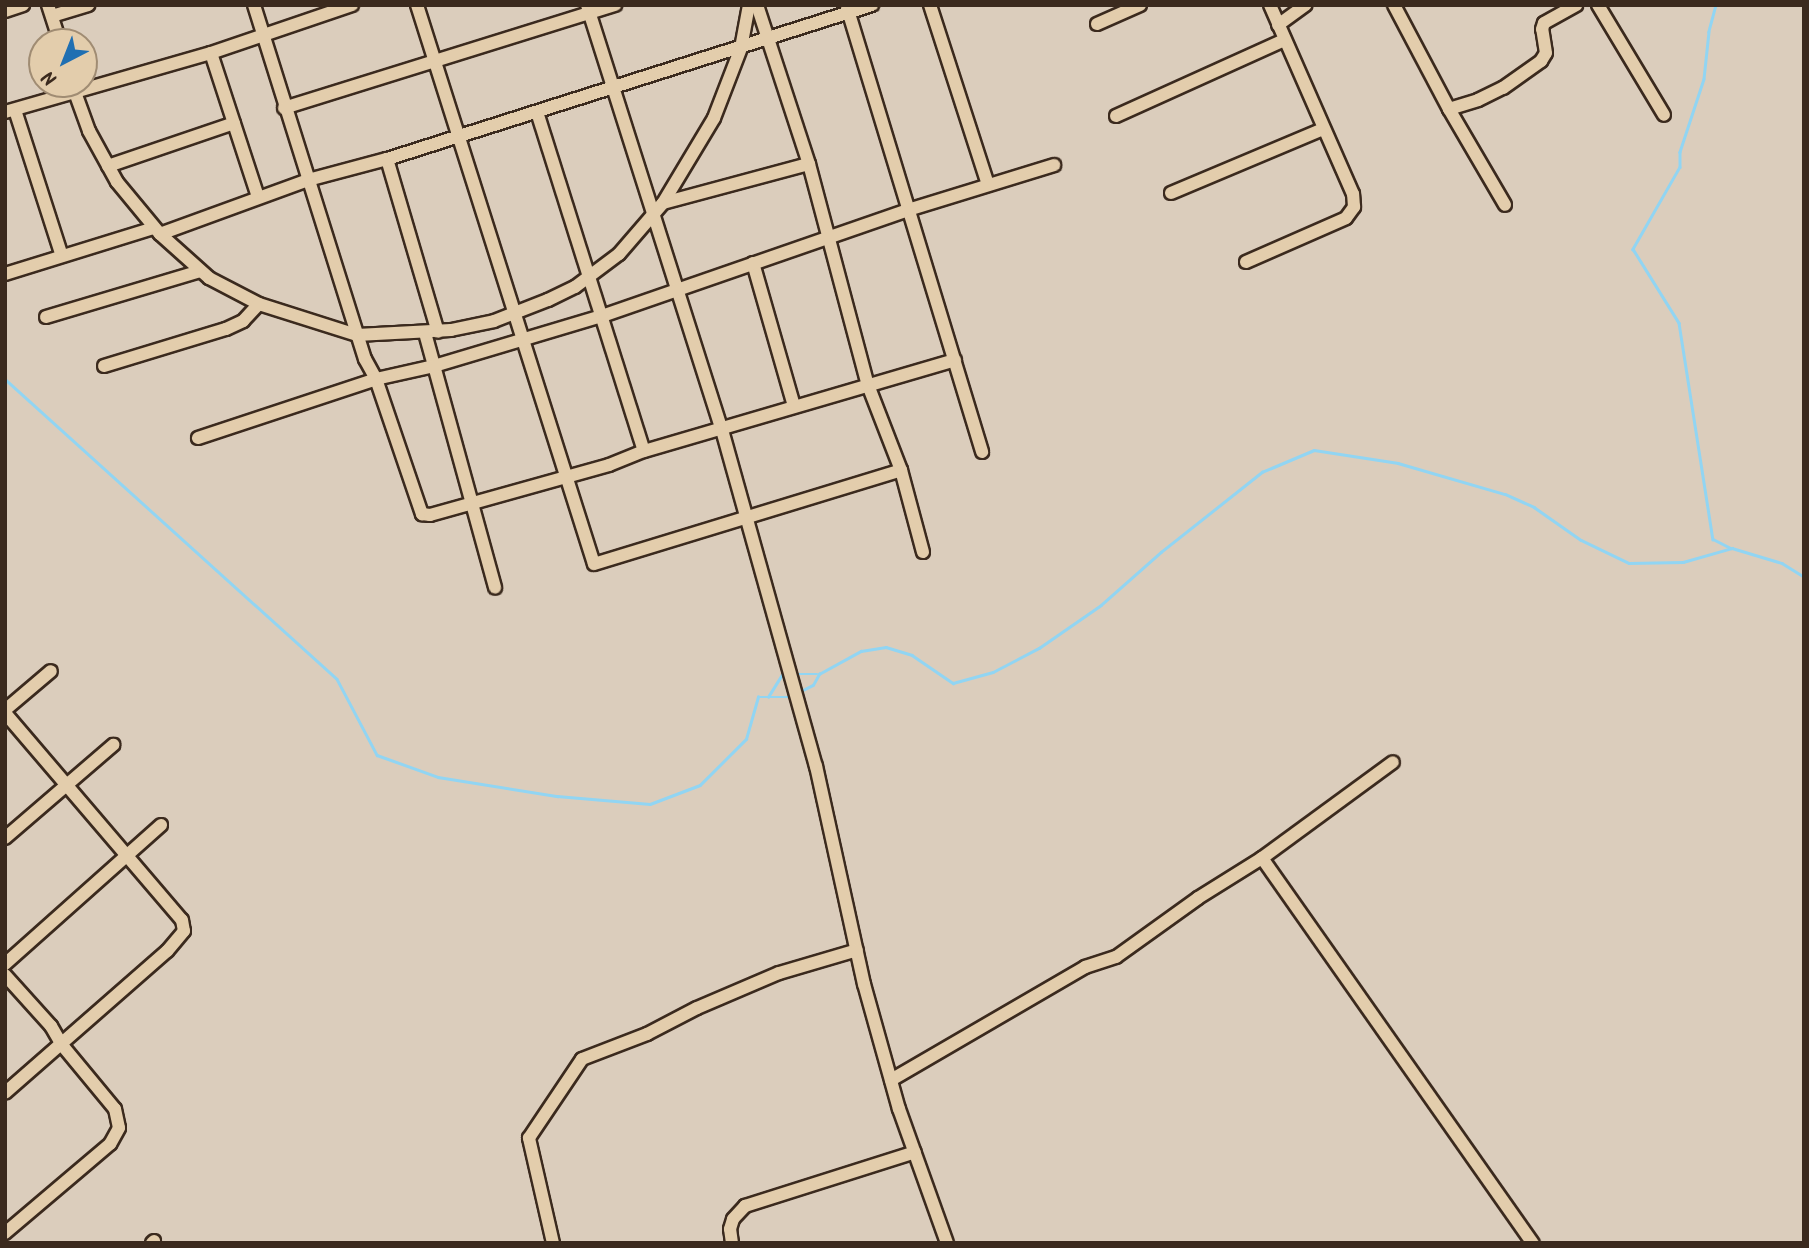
<!DOCTYPE html>
<style>
body{margin:0}
#map{position:relative;width:1809px;height:1248px;overflow:hidden;background:#dbcdbc;font-family:Kalam,sans-serif}
div>[style]{position:absolute}
[style*='--x']{left:calc(var(--x)*1px);top:calc(var(--y)*1px);width:calc(var(--w)*1px);rotate:calc(var(--a)*1deg)}
.stream>*{height:2.5px;margin:-1.25px;padding:0 1.25px;transform-origin:1.25px;border-radius:1.25px;background:#91d5f3}
.roads{filter:drop-shadow(2px 0 #3b2a1e) drop-shadow(-2px 0 #3b2a1e) drop-shadow(0 2px #3b2a1e) drop-shadow(0 -2px #3b2a1e)}
.minor>*{height:12px;margin:-6px;padding:0 6px;transform-origin:6px;border-radius:6px;background:#e3cdac}
span{translate:-50% -50%;white-space:nowrap;text-align:center;line-height:1.15;-webkit-text-stroke:5px #e3cdac;paint-order:stroke}
.frame{position:absolute;inset:0;border:7px solid #3b2a1e;pointer-events:none}
.north{position:absolute;left:28px;top:28px;width:70px;height:70px;box-sizing:border-box;background:#e3cdac;border:2px solid #a08c73;border-radius:50%;rotate:222deg;font-size:19px;font-weight:700;line-height:28px;text-align:center;color:#3b2a1e}
.north::after{content:'';display:block;margin:auto;width:24px;height:32px;background:#1f6fb2;clip-path:polygon(50% 0,100% 100%,50% 72%,0 100%)}
</style>
<div id="map">
<div class="stream">
<div style="--x:1716;--y:5;--w:28;--a:105"></div>
<div style="--x:1709;--y:32;--w:47;--a:96.1"></div>
<div style="--x:1704;--y:79;--w:77;--a:108.2"></div>
<div style="--x:1680;--y:152;--w:15;--a:90"></div>
<div style="--x:1680;--y:167;--w:95;--a:119.8"></div>
<div style="--x:1633;--y:249;--w:87;--a:58.1"></div>
<div style="--x:1679;--y:323;--w:219;--a:81.1"></div>
<div style="--x:1713;--y:539;--w:20;--a:27"></div>
<div style="--x:5;--y:379;--w:447;--a:42.1"></div>
<div style="--x:337;--y:679;--w:86;--a:62.2"></div>
<div style="--x:377;--y:755;--w:65;--a:19.8"></div>
<div style="--x:438;--y:777;--w:121;--a:9.1"></div>
<div style="--x:557;--y:796;--w:93;--a:4.9"></div>
<div style="--x:650;--y:804;--w:53;--a:-20.8"></div>
<div style="--x:700;--y:785;--w:65;--a:-45"></div>
<div style="--x:746;--y:739;--w:44;--a:-74.1"></div>
<div style="--x:758;--y:697;--w:30;--a:0"></div>
<div style="--x:796;--y:674;--w:21;--a:0"></div>
<div style="--x:801;--y:691;--w:13;--a:-27"></div>
<div style="--x:813;--y:685;--w:13;--a:-61"></div>
<div style="--x:819;--y:674;--w:48;--a:-28.7"></div>
<div style="--x:861;--y:651;--w:25;--a:-9"></div>
<div style="--x:886;--y:647;--w:27;--a:17"></div>
<div style="--x:912;--y:655;--w:50;--a:34.3"></div>
<div style="--x:953;--y:683;--w:41;--a:-15.4"></div>
<div style="--x:993;--y:672;--w:52;--a:-27.6"></div>
<div style="--x:1039;--y:648;--w:75;--a:-34.7"></div>
<div style="--x:1101;--y:605;--w:80;--a:-41.5"></div>
<div style="--x:1161;--y:552;--w:129;--a:-38.4"></div>
<div style="--x:1262;--y:472;--w:56;--a:-22.9"></div>
<div style="--x:1314;--y:450;--w:85;--a:8.8"></div>
<div style="--x:1398;--y:463;--w:111;--a:16.2"></div>
<div style="--x:1505;--y:494;--w:32;--a:24"></div>
<div style="--x:1534;--y:507;--w:57;--a:35.1"></div>
<div style="--x:1581;--y:540;--w:53;--a:25.6"></div>
<div style="--x:1629;--y:563;--w:54;--a:-1.1"></div>
<div style="--x:1683;--y:562;--w:51;--a:-15.9"></div>
<div style="--x:1732;--y:548;--w:52;--a:16.7"></div>
<div style="--x:1782;--y:563;--w:26;--a:32"></div>
<div style="--x:768;--y:697;--w:26;--a:-58"></div>
</div>
<div class="roads">
<div class="minor">
<div style="--x:48;--y:5;--w:39;--a:72"></div>
<div style="--x:254;--y:5;--w:371;--a:72.6"></div>
<div style="--x:365;--y:359;--w:23;--a:61"></div>
<div style="--x:376;--y:379;--w:143;--a:71.2"></div>
<div style="--x:422;--y:514;--w:8;--a:7"></div>
<div style="--x:430;--y:515;--w:186;--a:-15.6"></div>
<div style="--x:609;--y:465;--w:38;--a:-22"></div>
<div style="--x:644;--y:451;--w:324;--a:-16.3"></div>
<div style="--x:417;--y:5;--w:586;--a:72.43"></div>
<div style="--x:594;--y:564;--w:321;--a:-17"></div>
<div style="--x:587;--y:5;--w:446;--a:72.4"></div>
<div style="--x:722;--y:430;--w:349;--a:74.4"></div>
<div style="--x:816;--y:766;--w:223;--a:77.6"></div>
<div style="--x:864;--y:984;--w:130;--a:74.4"></div>
<div style="--x:899;--y:1109;--w:142;--a:70.3"></div>
<div style="--x:757;--y:5;--w:167;--a:71.9"></div>
<div style="--x:809;--y:164;--w:229;--a:75.1"></div>
<div style="--x:868;--y:385;--w:91;--a:68.8"></div>
<div style="--x:901;--y:470;--w:85;--a:75"></div>
<div style="--x:930;--y:5;--w:189;--a:72.1"></div>
<div style="--x:1394;--y:5;--w:118;--a:62.1"></div>
<div style="--x:1449;--y:109;--w:111;--a:59.7"></div>
<div style="--x:1598;--y:5;--w:128;--a:59"></div>
<div style="--x:847;--y:7;--w:465;--a:73.1"></div>
<div style="--x:5;--y:11;--w:19;--a:-18"></div>
<div style="--x:52;--y:16;--w:38;--a:-17"></div>
<div style="--x:1097;--y:24;--w:47;--a:-23.8"></div>
<div style="--x:1278;--y:25;--w:34;--a:-36"></div>
<div style="--x:211;--y:53;--w:151;--a:71.9"></div>
<div style="--x:72;--y:84;--w:50;--a:70.1"></div>
<div style="--x:89;--y:131;--w:58;--a:61.2"></div>
<div style="--x:117;--y:182;--w:67;--a:50.4"></div>
<div style="--x:160;--y:234;--w:66;--a:41.9"></div>
<div style="--x:209;--y:278;--w:56;--a:27.5"></div>
<div style="--x:259;--y:304;--w:103;--a:17.6"></div>
<div style="--x:357;--y:335;--w:94;--a:-3"></div>
<div style="--x:451;--y:330;--w:44;--a:-11.8"></div>
<div style="--x:494;--y:321;--w:58;--a:-21.3"></div>
<div style="--x:548;--y:300;--w:30;--a:-26"></div>
<div style="--x:575;--y:287;--w:55;--a:-36.9"></div>
<div style="--x:619;--y:254;--w:67;--a:-49.2"></div>
<div style="--x:663;--y:203;--w:99;--a:-59"></div>
<div style="--x:714;--y:118;--w:75;--a:-68.9"></div>
<div style="--x:741;--y:48;--w:44;--a:-79.5"></div>
<div style="--x:284;--y:108;--w:347;--a:-17.3"></div>
<div style="--x:1449;--y:109;--w:30;--a:-17"></div>
<div style="--x:1478;--y:100;--w:28;--a:-26"></div>
<div style="--x:1503;--y:88;--w:47;--a:-35.4"></div>
<div style="--x:1541;--y:61;--w:9;--a:-58"></div>
<div style="--x:1546;--y:53;--w:24;--a:-99"></div>
<div style="--x:1542;--y:29;--w:6;--a:-72"></div>
<div style="--x:1544;--y:23;--w:37;--a:-29"></div>
<div style="--x:15;--y:110;--w:153;--a:72.2"></div>
<div style="--x:5;--y:112;--w:214;--a:-16"></div>
<div style="--x:211;--y:53;--w:149;--a:-18.8"></div>
<div style="--x:537;--y:112;--w:355;--a:72.5"></div>
<div style="--x:1116;--y:116;--w:184;--a:-24.3"></div>
<div style="--x:387;--y:159;--w:180;--a:73.6"></div>
<div style="--x:108;--y:166;--w:133;--a:-18.8"></div>
<div style="--x:1171;--y:193;--w:165;--a:-22.8"></div>
<div style="--x:663;--y:203;--w:151;--a:-15"></div>
<div style="--x:160;--y:234;--w:158;--a:-20"></div>
<div style="--x:308;--y:180;--w:82;--a:-14.9"></div>
<div style="--x:387;--y:159;--w:509;--a:-17.62"></div>
<div style="--x:1246;--y:262;--w:109;--a:-23.7"></div>
<div style="--x:1346;--y:218;--w:14;--a:-54"></div>
<div style="--x:1354;--y:207;--w:13;--a:-94"></div>
<div style="--x:1353;--y:194;--w:206;--a:-113.7"></div>
<div style="--x:753;--y:263;--w:149;--a:74"></div>
<div style="--x:5;--y:274;--w:156;--a:-17.2"></div>
<div style="--x:46;--y:317;--w:161;--a:-16.6"></div>
<div style="--x:425;--y:333;--w:264;--a:74.6"></div>
<div style="--x:104;--y:366;--w:127;--a:-16.9"></div>
<div style="--x:226;--y:329;--w:19;--a:-25"></div>
<div style="--x:243;--y:321;--w:23;--a:-47"></div>
<div style="--x:198;--y:438;--w:188;--a:-18.3"></div>
<div style="--x:376;--y:379;--w:59;--a:-12.6"></div>
<div style="--x:434;--y:366;--w:175;--a:-16.6"></div>
<div style="--x:602;--y:316;--w:324;--a:-19.1"></div>
<div style="--x:908;--y:210;--w:153;--a:-17.1"></div>
<div style="--x:5;--y:710;--w:60;--a:-40.3"></div>
<div style="--x:5;--y:713;--w:272;--a:49.5"></div>
<div style="--x:182;--y:920;--w:11;--a:80"></div>
<div style="--x:184;--y:931;--w:26;--a:130"></div>
<div style="--x:167;--y:951;--w:215;--a:138.8"></div>
<div style="--x:5;--y:838;--w:143;--a:-40.7"></div>
<div style="--x:1262;--y:858;--w:471;--a:54.9"></div>
<div style="--x:5;--y:964;--w:209;--a:-41.7"></div>
<div style="--x:5;--y:975;--w:69;--a:48"></div>
<div style="--x:51;--y:1026;--w:22;--a:60"></div>
<div style="--x:62;--y:1045;--w:83;--a:50.4"></div>
<div style="--x:115;--y:1109;--w:19;--a:78"></div>
<div style="--x:119;--y:1128;--w:18;--a:119"></div>
<div style="--x:110;--y:1144;--w:138;--a:139.7"></div>
<div style="--x:891;--y:1080;--w:225;--a:-30.2"></div>
<div style="--x:1085;--y:967;--w:33;--a:-18"></div>
<div style="--x:1116;--y:957;--w:101;--a:-35.7"></div>
<div style="--x:1198;--y:898;--w:75;--a:-32"></div>
<div style="--x:1262;--y:858;--w:162;--a:-36.2"></div>
<div style="--x:152;--y:1243;--w:3;--a:-45"></div>
<div style="--x:553;--y:1243;--w:108;--a:-102.9"></div>
<div style="--x:529;--y:1138;--w:95;--a:-56.1"></div>
<div style="--x:582;--y:1059;--w:70;--a:-21"></div>
<div style="--x:647;--y:1034;--w:56;--a:-27.5"></div>
<div style="--x:697;--y:1008;--w:89;--a:-23.1"></div>
<div style="--x:779;--y:973;--w:81;--a:-16.4"></div>
<div style="--x:732;--y:1243;--w:14;--a:-98"></div>
<div style="--x:730;--y:1229;--w:10;--a:-73"></div>
<div style="--x:733;--y:1219;--w:18;--a:-47"></div>
<div style="--x:745;--y:1206;--w:178;--a:-17.6"></div>
</div>
</div>
<div class="frame"></div>
<div class="north">N</div>
</div>
